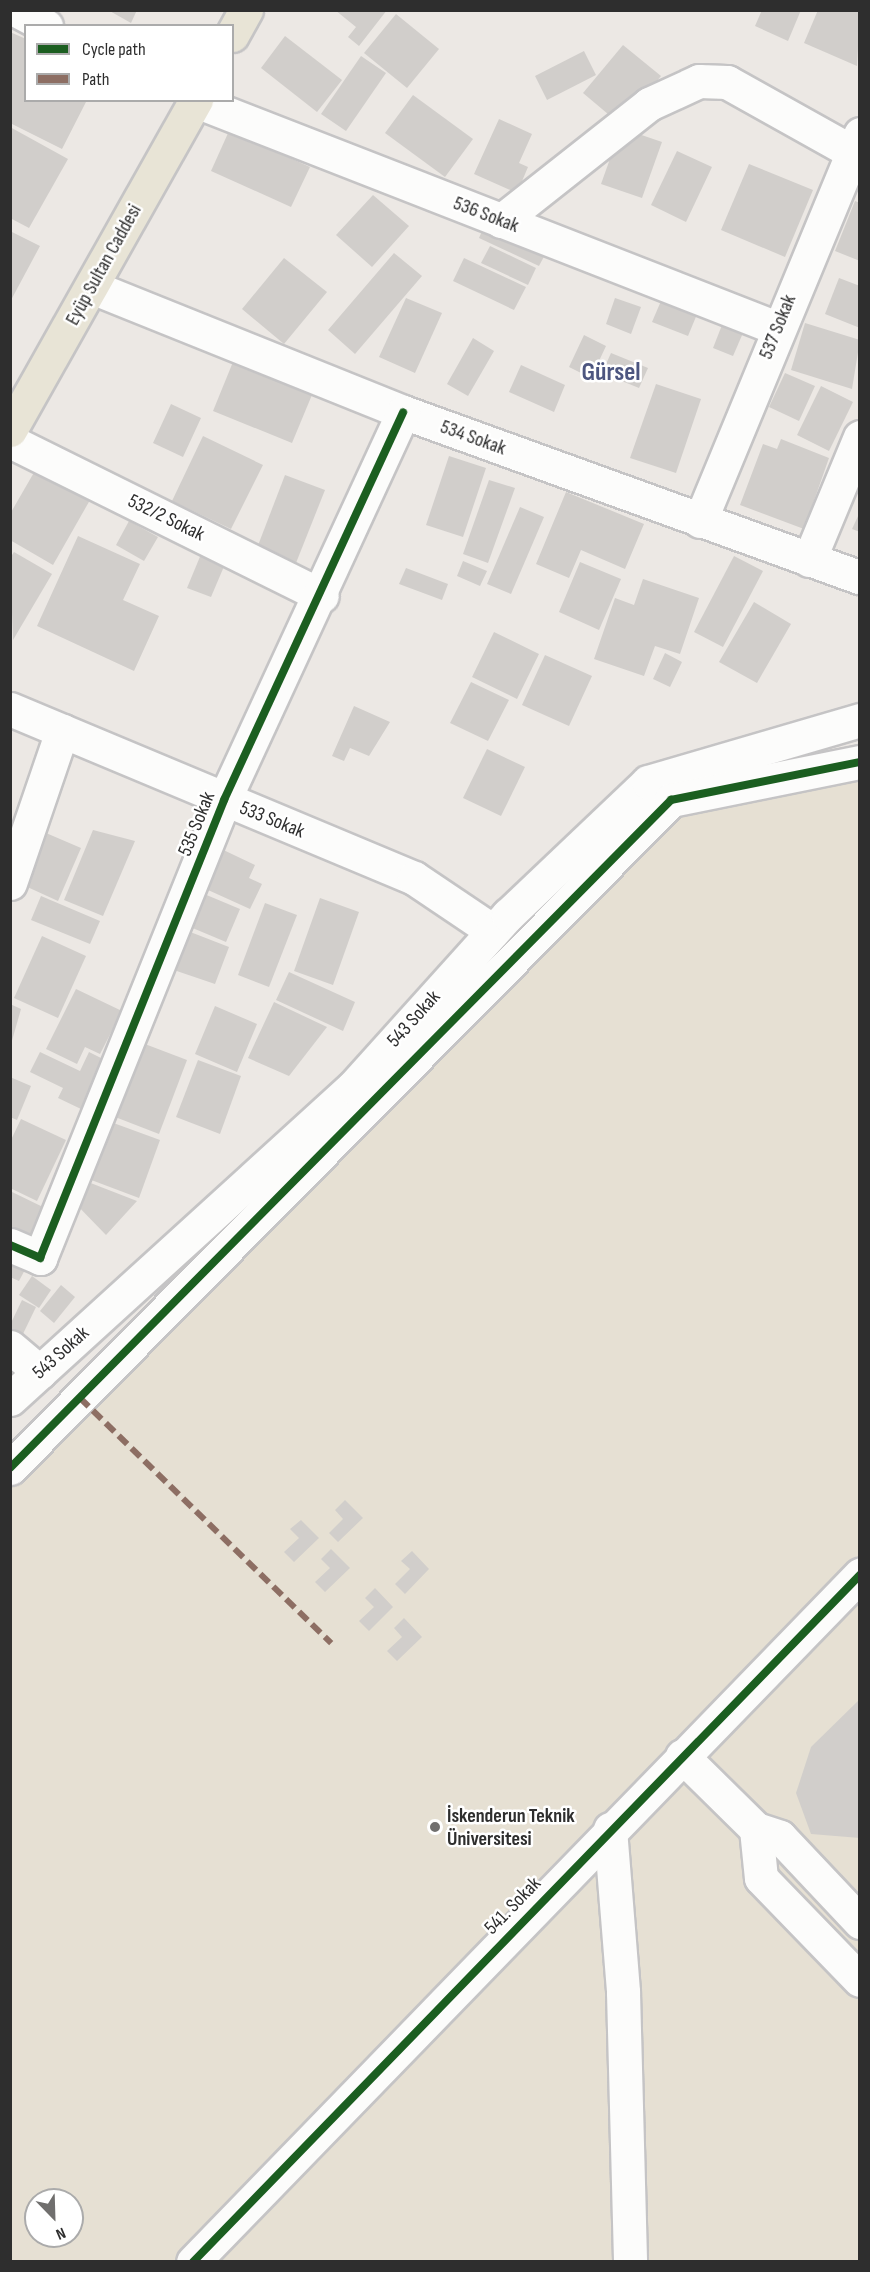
<!DOCTYPE html>
<meta charset="utf-8">
<style>
body{margin:0}
#map{position:relative;width:870px;height:2272px;overflow:hidden;background:#ece8e4;font-family:"Sofia Sans Condensed",sans-serif}
div>[style]{position:absolute}
[style*='--x']{left:calc(var(--x)*1px);top:calc(var(--y)*1px);width:calc(var(--w)*1px);rotate:calc(var(--a)*1deg)}
.education>*{inset:0;background:#e6e0d3}
.building>*{inset:0;background:#d1cecb}
.roads{filter:drop-shadow(2px 0 #c5c4c5) drop-shadow(-2px 0 #c5c4c5) drop-shadow(0 2px #c5c4c5) drop-shadow(0 -2px #c5c4c5)}
.minor>*{height:33px;margin:-16.5px;padding:0 16.5px;transform-origin:16.5px;border-radius:16.5px;background:#fcfcfb}
.major>*{height:33px;margin:-16.5px;padding:0 16.5px;transform-origin:16.5px;border-radius:16.5px;background:#e8e4d6}
.quiet>*{height:6px;margin-top:-3px;transform-origin:0;background:repeating-linear-gradient(90deg,#8d6e63 0 12px,transparent 0 18px)}
.cycleway>*{height:8px;margin:-4px;padding:0 4px;transform-origin:4px;border-radius:4px;background:#1b5e20}
.dots>*{width:16px;height:16px;translate:-50% -50%;box-sizing:border-box;border:3px solid #fff;border-radius:50%}
span{translate:-50% -50%;white-space:nowrap;text-align:center;line-height:1.15;-webkit-text-stroke:5px #fff;paint-order:stroke}
.street-label{font-size:20px;color:#2e2e2e}
.poi-label{font-size:20px;color:#2e2e2e;font-weight:700}
.left{translate:0 -50%;text-align:left}
.district-label{font-size:26px;color:#4d5680;font-weight:700}
.frame{position:absolute;inset:0;border:12px solid #2e2e2e;pointer-events:none}
.legend{position:absolute;left:24px;top:24px;width:210px;height:78px;box-sizing:border-box;background:#fff;border:2px solid #ababab;margin:0;padding:8px 10px;list-style:none;font-size:18px;color:#2e2e2e}
.legend li{display:flex;align-items:center;gap:12px;height:30px}
.legend b{width:30px;border:2px solid #ababab}
.north{position:absolute;left:24px;top:2188px;width:60px;height:60px;box-sizing:border-box;background:#fff;border:2px solid #ababab;border-radius:50%;rotate:157deg;font-size:16px;font-weight:700;line-height:24px;text-align:center;color:#2e2e2e}
.north::after{content:'';display:block;margin:auto;width:21px;height:27px;background:#706f6e;clip-path:polygon(50% 0,100% 100%,50% 72%,0 100%)}
</style>
<div id="map">
<div class="education">
<div style="clip-path:polygon(evenodd,859px 754px,859px 2261px,11px 2262px,11px 1455px,666px 790px,859px 754px,36px 2200px,72px 2200px,72px 2236px,36px 2236px,36px 2200px)"></div>
</div>
<div class="building">
<div style="clip-path:polygon(108px 10px,137px 10px,131px 23px)"></div>
<div style="clip-path:polygon(335px 10px,387px 10px,359px 46px,348px 37px,356px 27px)"></div>
<div style="clip-path:polygon(762px 10px,801px 10px,788px 41px,755px 26px)"></div>
<div style="clip-path:polygon(818px 10px,860px 10px,857px 66px,804px 43px)"></div>
<div style="clip-path:polygon(396px 14px,439px 49px,407px 88px,364px 53px)"></div>
<div style="clip-path:polygon(10px 32px,26px 39px,26px 100px,87px 100px,62px 149px,10px 123px)"></div>
<div style="clip-path:polygon(285px 36px,342px 80px,317px 112px,261px 68px)"></div>
<div style="clip-path:polygon(623px 45px,661px 76px,621px 125px,583px 93px)"></div>
<div style="clip-path:polygon(584px 51px,596px 75px,547px 100px,535px 76px)"></div>
<div style="clip-path:polygon(361px 56px,386px 73px,346px 131px,321px 114px)"></div>
<div style="clip-path:polygon(413px 95px,473px 139px,445px 177px,385px 133px)"></div>
<div style="clip-path:polygon(499px 119px,532px 134px,519px 163px,528px 167px,517px 193px,474px 174px)"></div>
<div style="clip-path:polygon(10px 127px,68px 159px,29px 228px,10px 218px)"></div>
<div style="clip-path:polygon(621px 128px,662px 142px,642px 198px,601px 184px)"></div>
<div style="clip-path:polygon(229px 131px,310px 167px,291px 207px,211px 171px)"></div>
<div style="clip-path:polygon(677px 151px,712px 167px,686px 222px,651px 205px)"></div>
<div style="clip-path:polygon(749px 164px,813px 190px,785px 257px,721px 230px)"></div>
<div style="clip-path:polygon(373px 195px,409px 226px,372px 267px,336px 235px)"></div>
<div style="clip-path:polygon(855px 201px,860px 203px,860px 261px,835px 251px)"></div>
<div style="clip-path:polygon(487px 220px,548px 249px,539px 266px,479px 238px)"></div>
<div style="clip-path:polygon(10px 231px,40px 246px,10px 302px)"></div>
<div style="clip-path:polygon(490px 246px,536px 268px,528px 285px,481px 263px)"></div>
<div style="clip-path:polygon(394px 253px,422px 276px,355px 354px,328px 330px)"></div>
<div style="clip-path:polygon(284px 258px,327px 292px,284px 344px,242px 309px)"></div>
<div style="clip-path:polygon(464px 258px,526px 287px,514px 310px,453px 281px)"></div>
<div style="clip-path:polygon(839px 278px,860px 286px,860px 328px,825px 314px)"></div>
<div style="clip-path:polygon(664px 294px,700px 307px,688px 336px,652px 322px)"></div>
<div style="clip-path:polygon(406px 298px,442px 313px,415px 373px,379px 357px)"></div>
<div style="clip-path:polygon(615px 298px,641px 307px,631px 334px,606px 324px)"></div>
<div style="clip-path:polygon(805px 323px,860px 340px,852px 389px,791px 370px)"></div>
<div style="clip-path:polygon(722px 325px,743px 333px,733px 356px,713px 348px)"></div>
<div style="clip-path:polygon(584px 335px,606px 346px,591px 378px,569px 367px)"></div>
<div style="clip-path:polygon(473px 338px,494px 351px,468px 396px,447px 384px)"></div>
<div style="clip-path:polygon(611px 353px,648px 368px,639px 388px,602px 373px)"></div>
<div style="clip-path:polygon(235px 357px,314px 390px,292px 443px,213px 411px)"></div>
<div style="clip-path:polygon(521px 365px,565px 385px,554px 412px,509px 392px)"></div>
<div style="clip-path:polygon(785px 373px,815px 386px,799px 421px,769px 407px)"></div>
<div style="clip-path:polygon(656px 384px,701px 399px,676px 473px,630px 458px)"></div>
<div style="clip-path:polygon(821px 386px,853px 402px,829px 451px,797px 435px)"></div>
<div style="clip-path:polygon(171px 404px,201px 418px,183px 457px,153px 443px)"></div>
<div style="clip-path:polygon(203px 436px,263px 465px,231px 529px,172px 501px)"></div>
<div style="clip-path:polygon(781px 439px,829px 458px,804px 529px,740px 505px,763px 444px,777px 449px)"></div>
<div style="clip-path:polygon(449px 456px,486px 468px,463px 537px,426px 525px)"></div>
<div style="clip-path:polygon(36px 469px,90px 500px,53px 565px,10px 540px,10px 514px)"></div>
<div style="clip-path:polygon(285px 475px,325px 490px,296px 563px,257px 548px)"></div>
<div style="clip-path:polygon(489px 480px,515px 488px,488px 563px,463px 554px)"></div>
<div style="clip-path:polygon(566px 492px,644px 524px,625px 569px,581px 550px,569px 578px,536px 564px)"></div>
<div style="clip-path:polygon(520px 507px,544px 517px,511px 594px,487px 584px)"></div>
<div style="clip-path:polygon(860px 512px,860px 532px,852px 529px)"></div>
<div style="clip-path:polygon(129px 521px,158px 537px,144px 561px,116px 545px)"></div>
<div style="clip-path:polygon(78px 536px,140px 564px,123px 600px,159px 616px,134px 671px,37px 626px)"></div>
<div style="clip-path:polygon(204px 547px,228px 557px,211px 597px,187px 588px)"></div>
<div style="clip-path:polygon(14px 552px,52px 574px,13px 640px,10px 558px)"></div>
<div style="clip-path:polygon(734px 556px,763px 571px,723px 647px,694px 632px)"></div>
<div style="clip-path:polygon(463px 561px,487px 571px,480px 586px,457px 576px)"></div>
<div style="clip-path:polygon(580px 562px,621px 579px,599px 630px,559px 612px)"></div>
<div style="clip-path:polygon(406px 568px,448px 584px,442px 600px,399px 584px)"></div>
<div style="clip-path:polygon(643px 579px,699px 598px,680px 654px,655px 646px,644px 676px,594px 659px,615px 598px,634px 605px)"></div>
<div style="clip-path:polygon(754px 602px,791px 624px,757px 683px,719px 662px)"></div>
<div style="clip-path:polygon(494px 632px,539px 654px,517px 699px,472px 677px)"></div>
<div style="clip-path:polygon(665px 653px,682px 662px,670px 687px,653px 679px)"></div>
<div style="clip-path:polygon(545px 655px,592px 676px,569px 726px,522px 705px)"></div>
<div style="clip-path:polygon(471px 682px,509px 700px,488px 741px,450px 723px)"></div>
<div style="clip-path:polygon(354px 706px,390px 722px,369px 756px,350px 748px,344px 761px,332px 756px)"></div>
<div style="clip-path:polygon(487px 749px,525px 767px,501px 816px,463px 798px)"></div>
<div style="clip-path:polygon(93px 830px,135px 841px,103px 916px,64px 900px)"></div>
<div style="clip-path:polygon(46px 833px,81px 848px,58px 901px,23px 885px)"></div>
<div style="clip-path:polygon(215px 846px,255px 865px,249px 878px,262px 884px,250px 909px,197px 885px)"></div>
<div style="clip-path:polygon(197px 891px,240px 909px,226px 942px,183px 924px)"></div>
<div style="clip-path:polygon(41px 896px,100px 921px,90px 944px,31px 920px)"></div>
<div style="clip-path:polygon(320px 898px,359px 912px,333px 985px,294px 971px)"></div>
<div style="clip-path:polygon(265px 903px,297px 915px,269px 987px,238px 975px)"></div>
<div style="clip-path:polygon(180px 928px,229px 947px,215px 984px,165px 967px)"></div>
<div style="clip-path:polygon(42px 936px,86px 956px,58px 1018px,14px 998px)"></div>
<div style="clip-path:polygon(289px 972px,355px 1002px,343px 1031px,276px 1000px)"></div>
<div style="clip-path:polygon(76px 989px,122px 1011px,100px 1054px,85px 1047px,77px 1064px,46px 1049px)"></div>
<div style="clip-path:polygon(274px 1002px,327px 1027px,289px 1076px,248px 1058px)"></div>
<div style="clip-path:polygon(10px 1004px,21px 1009px,11px 1044px,10px 1044px)"></div>
<div style="clip-path:polygon(215px 1006px,257px 1024px,237px 1072px,195px 1054px)"></div>
<div style="clip-path:polygon(137px 1041px,187px 1060px,159px 1134px,110px 1115px)"></div>
<div style="clip-path:polygon(40px 1052px,80px 1071px,89px 1052px,105px 1060px,81px 1109px,58px 1098px,63px 1088px,30px 1072px)"></div>
<div style="clip-path:polygon(198px 1060px,241px 1076px,220px 1134px,176px 1117px)"></div>
<div style="clip-path:polygon(10px 1077px,31px 1086px,17px 1120px,10px 1117px)"></div>
<div style="clip-path:polygon(21px 1119px,66px 1140px,37px 1201px,10px 1188px,10px 1142px)"></div>
<div style="clip-path:polygon(108px 1121px,160px 1140px,139px 1198px,86px 1178px)"></div>
<div style="clip-path:polygon(88px 1182px,137px 1201px,106px 1235px,71px 1199px)"></div>
<div style="clip-path:polygon(10px 1191px,45px 1208px,29px 1241px,10px 1232px)"></div>
<div style="clip-path:polygon(10px 1255px,28px 1264px,19px 1281px,10px 1277px)"></div>
<div style="clip-path:polygon(32px 1276px,51px 1290px,39px 1308px,19px 1295px)"></div>
<div style="clip-path:polygon(61px 1285px,75px 1297px,54px 1323px,40px 1311px)"></div>
<div style="clip-path:polygon(22px 1300px,36px 1307px,21px 1338px,10px 1333px,10px 1325px)"></div>
<div style="clip-path:polygon(345px 1500px,363px 1518px,338px 1542px,329px 1533px,343px 1519px,335px 1510px)"></div>
<div style="clip-path:polygon(301px 1520px,319px 1538px,294px 1562px,284px 1552px,299px 1538px,290px 1529px)"></div>
<div style="clip-path:polygon(331px 1549px,350px 1568px,325px 1592px,315px 1582px,330px 1568px,321px 1559px)"></div>
<div style="clip-path:polygon(412px 1551px,429px 1569px,405px 1594px,395px 1584px,410px 1569px,401px 1561px)"></div>
<div style="clip-path:polygon(375px 1588px,393px 1607px,369px 1631px,359px 1621px,374px 1607px,365px 1598px)"></div>
<div style="clip-path:polygon(404px 1618px,422px 1637px,397px 1661px,387px 1651px,402px 1637px,394px 1628px)"></div>
<div style="clip-path:polygon(860px 1699px,860px 1838px,811px 1834px,796px 1793px,811px 1747px)"></div>
</div>
<div class="roads">
<div class="minor">
<div style="--x:16;--y:10;--w:34;--a:28"></div>
<div style="--x:193;--y:100;--w:627;--a:21.33"></div>
<div style="--x:501;--y:221;--w:189;--a:-38.3"></div>
<div style="--x:649;--y:104;--w:55;--a:-24.7"></div>
<div style="--x:699;--y:81;--w:28;--a:2"></div>
<div style="--x:727;--y:82;--w:143;--a:29.2"></div>
<div style="--x:92;--y:287;--w:335;--a:21.9"></div>
<div style="--x:403;--y:412;--w:486;--a:19.9"></div>
<div style="--x:10;--y:441;--w:348;--a:26.4"></div>
<div style="--x:700;--y:521;--w:419;--a:-67.5"></div>
<div style="--x:809;--y:560;--w:133;--a:-67.5"></div>
<div style="--x:10;--y:709;--w:438;--a:22.7"></div>
<div style="--x:414;--y:878;--w:95;--a:33.9"></div>
<div style="--x:10;--y:883;--w:161;--a:-71.1"></div>
<div style="--x:10;--y:1245;--w:33;--a:23"></div>
<div style="--x:40;--y:1258;--w:494;--a:-68.1"></div>
<div style="--x:224;--y:800;--w:427;--a:-65.2"></div>
<div style="--x:10;--y:1347;--w:39;--a:40"></div>
<div style="--x:10;--y:1399;--w:464;--a:-42.3"></div>
<div style="--x:353;--y:1087;--w:232;--a:-48"></div>
<div style="--x:508;--y:915;--w:193;--a:-43.5"></div>
<div style="--x:648;--y:782;--w:221;--a:-16.3"></div>
<div style="--x:10;--y:1468;--w:940;--a:-45.3"></div>
<div style="--x:671;--y:800;--w:193;--a:-11.4"></div>
<div style="--x:682;--y:1756;--w:104;--a:44.6"></div>
<div style="--x:756;--y:1829;--w:49;--a:84.2"></div>
<div style="--x:761;--y:1878;--w:142;--a:45.9"></div>
<div style="--x:610;--y:1829;--w:164;--a:85.4"></div>
<div style="--x:623;--y:1992;--w:270;--a:88.5"></div>
<div style="--x:756;--y:1829;--w:25;--a:18"></div>
<div style="--x:780;--y:1837;--w:117;--a:46.7"></div>
<div style="--x:193;--y:2262;--w:958;--a:-45.85"></div>
</div>
<div class="major">
<div style="--x:232;--y:35;--w:29;--a:-61"></div>
<div style="--x:10;--y:430;--w:379;--a:-60.6"></div>
</div>
</div>
<div class="quiet">
<div style="--x:80;--y:1398;--w:351;--a:44.3"></div>
</div>
<div class="cycleway">
<div style="--x:10;--y:1245;--w:33;--a:23"></div>
<div style="--x:40;--y:1258;--w:494;--a:-68.1"></div>
<div style="--x:224;--y:800;--w:427;--a:-65.2"></div>
<div style="--x:10;--y:1468;--w:940;--a:-45.3"></div>
<div style="--x:671;--y:800;--w:193;--a:-11.4"></div>
<div style="--x:193;--y:2262;--w:958;--a:-45.85"></div>
</div>
<div class="dots">
<div style="left:435px;top:1827px;background:#706f6e"></div>
</div>
<div class="street-label">
<span style="left:486px;top:215px;rotate:21deg">536 Sokak</span>
<span style="left:104px;top:265px;rotate:-61deg">Eyüp Sultan Caddesi</span>
<span style="left:778px;top:327px;rotate:-68deg">537 Sokak</span>
<span style="left:473px;top:438px;rotate:20deg">534 Sokak</span>
<span style="left:166px;top:518px;rotate:26deg">532/2 Sokak</span>
<span style="left:272px;top:820px;rotate:22deg">533 Sokak</span>
<span style="left:197px;top:824px;rotate:-68deg">535 Sokak</span>
<span style="left:414px;top:1019px;rotate:-48deg">543 Sokak</span>
<span style="left:61px;top:1353px;rotate:-42deg">543 Sokak</span>
<span style="left:513px;top:1906px;rotate:-46deg">541. Sokak</span>
</div>
<div class="poi-label">
<span class="left" style="left:447px;top:1828px">İskenderun Teknik<br>Üniversitesi</span>
</div>
<div class="district-label">
<span style="left:611px;top:373px">Gürsel</span>
</div>
<div class="frame"></div>
<ul class="legend">
<li><b style="height:8px;background:#1b5e20"></b>Cycle path</li>
<li><b style="height:8px;background:#8d6e63"></b>Path</li>
</ul>
<div class="north">N</div>
</div>
